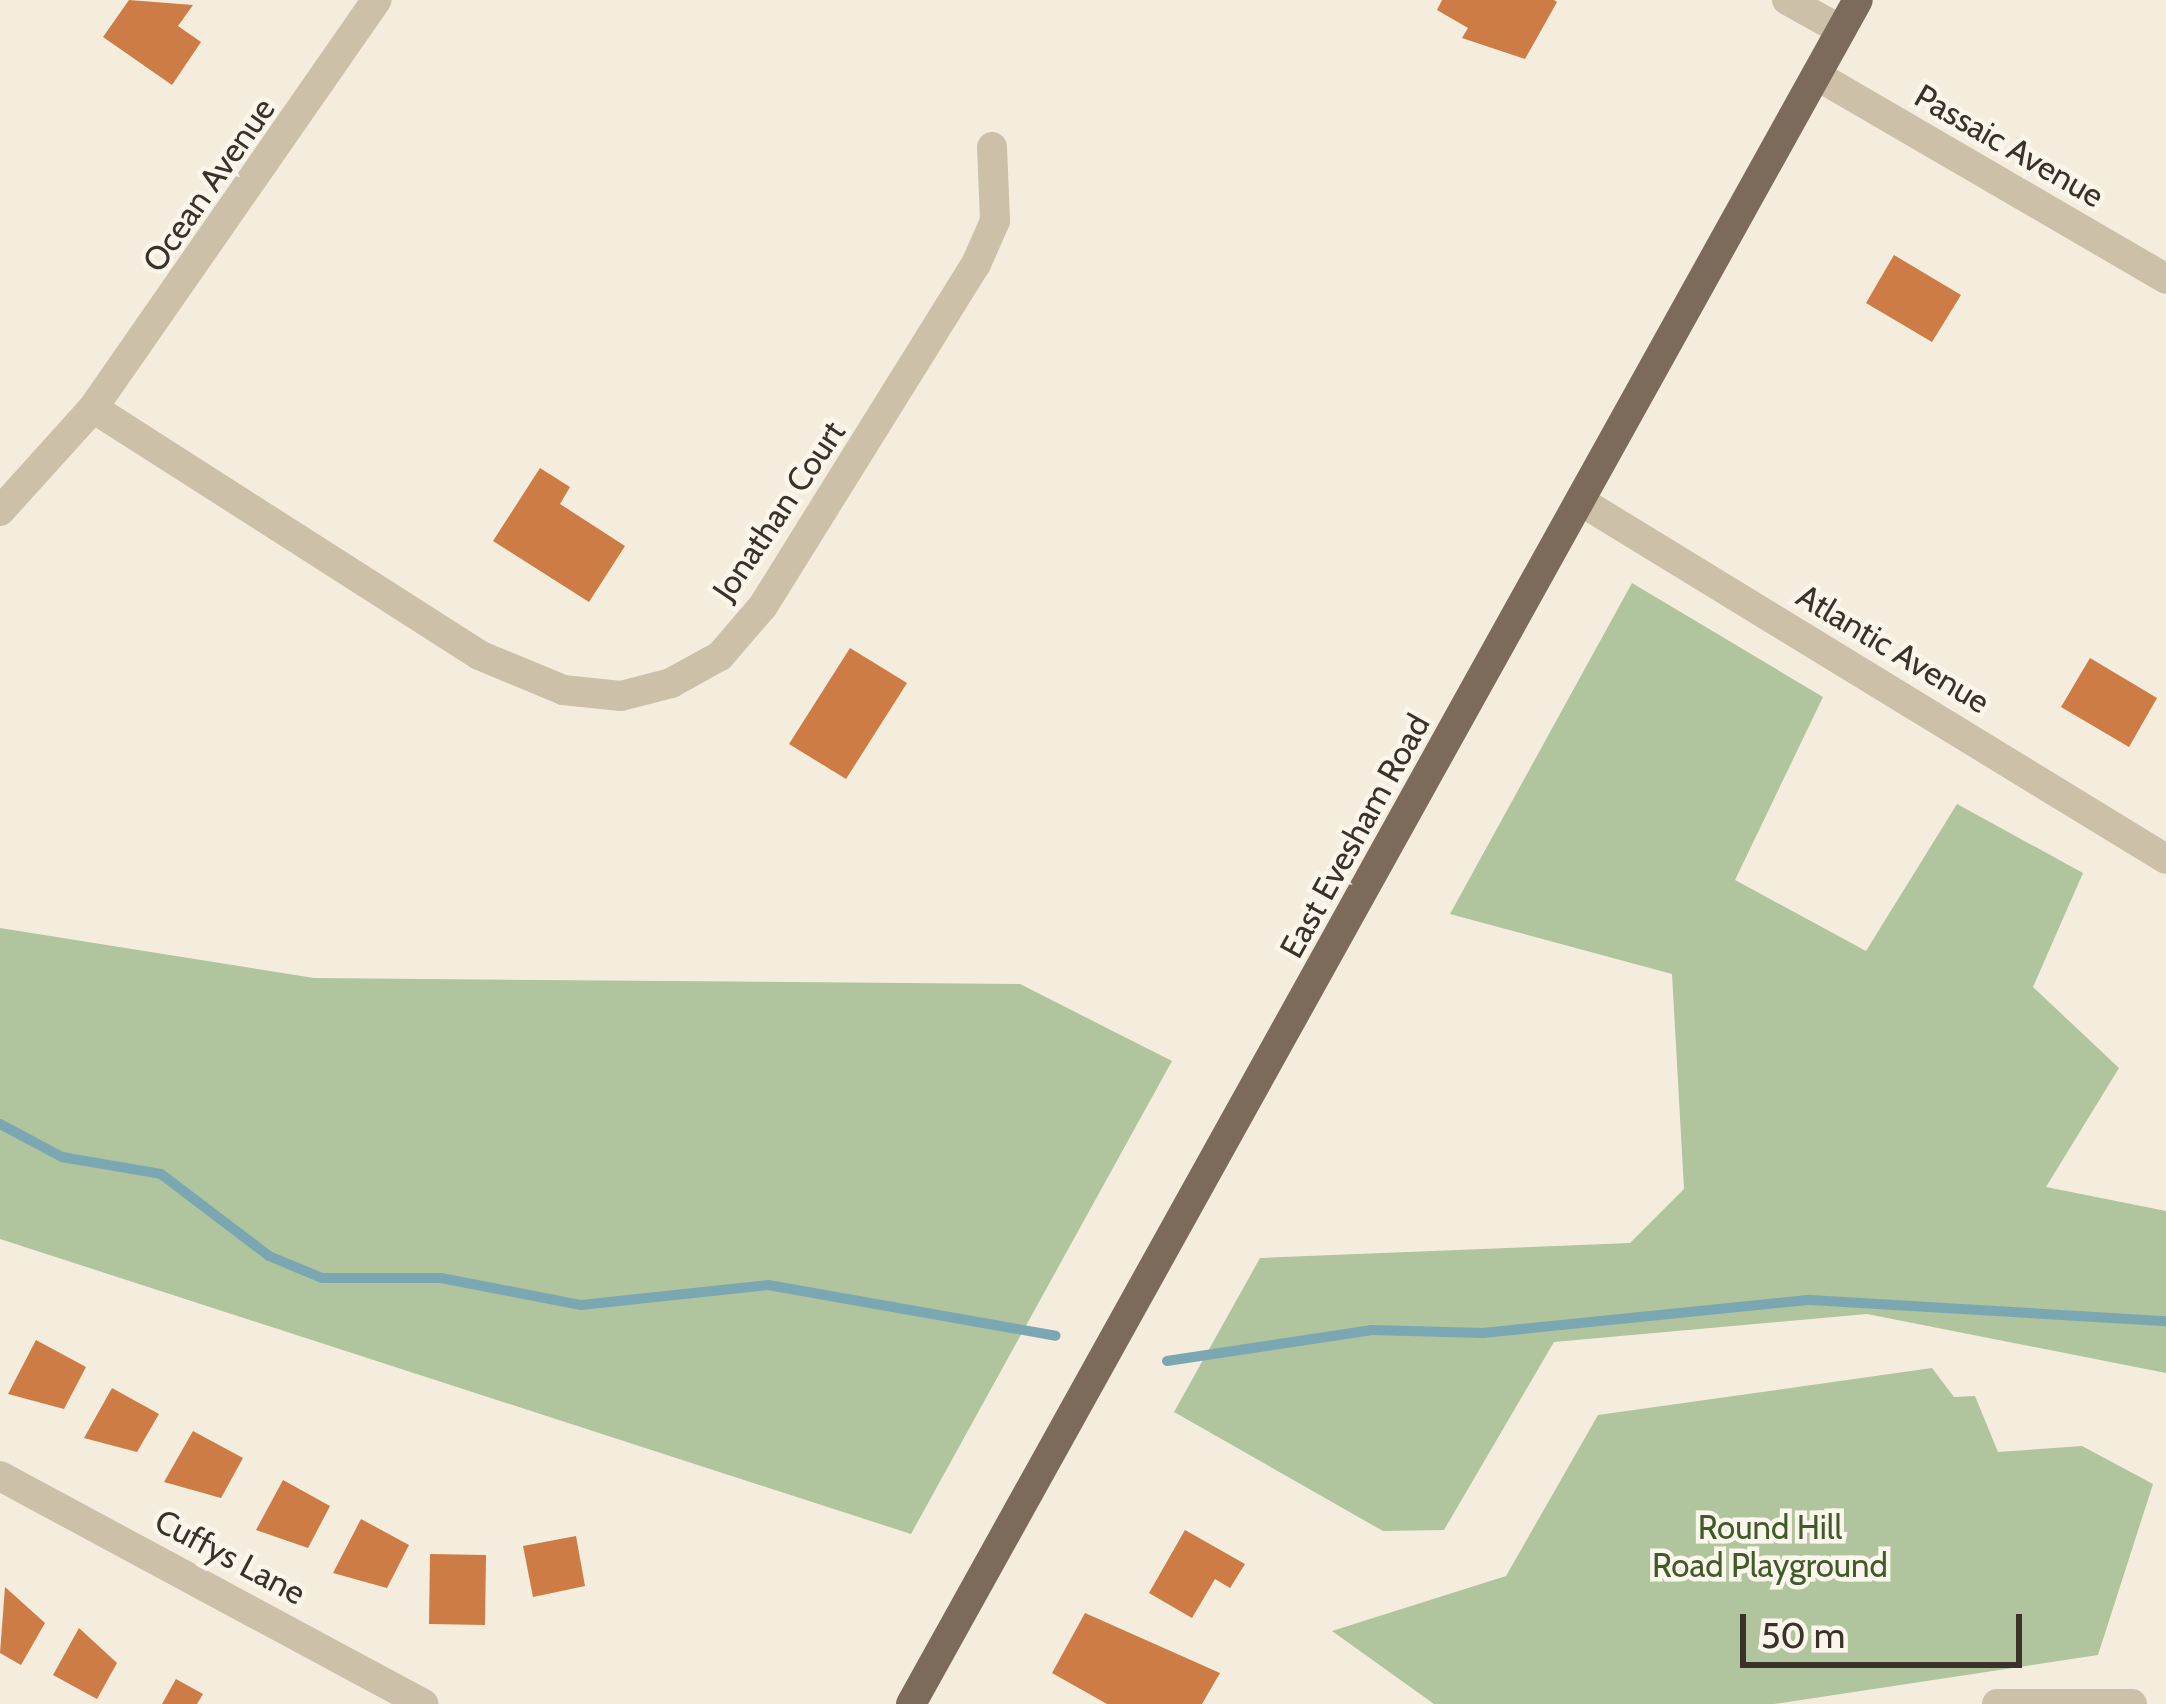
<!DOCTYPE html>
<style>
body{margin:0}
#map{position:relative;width:2166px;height:1704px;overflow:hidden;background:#f4edde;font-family:Cabin,sans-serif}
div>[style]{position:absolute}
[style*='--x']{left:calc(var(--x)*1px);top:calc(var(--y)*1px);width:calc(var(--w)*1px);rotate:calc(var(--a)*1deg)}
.green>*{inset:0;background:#b0c49d}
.stream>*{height:10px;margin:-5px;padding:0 5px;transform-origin:5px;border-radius:5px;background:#7ba7b3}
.building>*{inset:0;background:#cc7c44}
.minor>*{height:30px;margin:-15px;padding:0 15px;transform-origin:15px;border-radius:15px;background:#cdc0a9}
.primary>*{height:30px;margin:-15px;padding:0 15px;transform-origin:15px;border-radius:15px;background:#7c6b5a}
span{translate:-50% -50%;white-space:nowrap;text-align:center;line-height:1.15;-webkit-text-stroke:9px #fbf6eb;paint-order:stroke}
.street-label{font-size:33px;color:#3a3129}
.park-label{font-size:33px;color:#415a2b}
.scale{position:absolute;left:1740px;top:1614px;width:282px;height:54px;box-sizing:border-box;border:6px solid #3a3129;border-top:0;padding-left:15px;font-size:36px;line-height:42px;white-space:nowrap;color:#3a3129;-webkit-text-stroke:9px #fbf6eb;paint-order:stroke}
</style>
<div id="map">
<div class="green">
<div style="clip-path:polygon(1632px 583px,1823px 697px,1735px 880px,1866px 951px,1957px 804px,2083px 873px,2033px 987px,2119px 1068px,2046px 1187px,2166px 1211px,2166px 1373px,1867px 1314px,1554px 1342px,1444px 1530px,1383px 1531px,1174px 1412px,1260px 1258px,1630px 1243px,1684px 1189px,1672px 974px,1450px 914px)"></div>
<div style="clip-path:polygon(0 928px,314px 978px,1020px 984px,1172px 1061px,911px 1534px,0 1239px)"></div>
<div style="clip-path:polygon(1932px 1368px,1954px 1397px,1975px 1396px,1998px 1452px,2082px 1446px,2153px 1484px,2098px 1655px,1774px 1704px,1434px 1704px,1332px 1631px,1506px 1576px,1598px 1415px)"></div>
</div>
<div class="stream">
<div style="--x:0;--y:1124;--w:70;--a:28"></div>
<div style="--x:62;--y:1157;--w:100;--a:9.7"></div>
<div style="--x:161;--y:1174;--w:136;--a:37.2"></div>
<div style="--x:269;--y:1256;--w:57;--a:22.5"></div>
<div style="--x:322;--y:1278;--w:119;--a:0"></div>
<div style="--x:441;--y:1278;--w:143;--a:10.9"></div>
<div style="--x:581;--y:1305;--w:188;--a:-6.1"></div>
<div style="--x:768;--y:1285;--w:292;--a:10"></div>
<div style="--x:1167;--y:1361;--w:206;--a:-8.6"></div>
<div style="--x:1371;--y:1330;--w:112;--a:1.5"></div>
<div style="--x:1483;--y:1333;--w:329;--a:-5.8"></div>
<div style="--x:1810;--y:1300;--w:357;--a:3.4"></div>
</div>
<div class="building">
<div style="clip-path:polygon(129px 0,193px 5px,178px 26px,201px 42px,172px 85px,103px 37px)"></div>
<div style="clip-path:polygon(1442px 0,1554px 0,1557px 2px,1525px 59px,1462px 38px,1468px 28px,1437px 10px)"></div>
<div style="clip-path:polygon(1894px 255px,1961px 295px,1932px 342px,1866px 303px)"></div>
<div style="clip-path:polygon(540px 468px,570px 487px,560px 504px,625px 546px,589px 602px,493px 541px)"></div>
<div style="clip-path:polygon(850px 648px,907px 683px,846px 779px,789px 744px)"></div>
<div style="clip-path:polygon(2090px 658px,2157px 698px,2129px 747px,2061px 707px)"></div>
<div style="clip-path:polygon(36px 1340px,86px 1367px,64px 1409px,8px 1394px)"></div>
<div style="clip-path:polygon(112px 1388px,159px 1414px,137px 1452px,84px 1438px)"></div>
<div style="clip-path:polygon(193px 1431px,243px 1458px,221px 1498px,164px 1482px)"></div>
<div style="clip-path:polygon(283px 1480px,330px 1506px,308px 1548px,256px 1530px)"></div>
<div style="clip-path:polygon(361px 1519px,409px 1545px,387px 1588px,333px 1573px)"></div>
<div style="clip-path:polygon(1185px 1530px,1245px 1564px,1230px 1588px,1215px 1579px,1192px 1618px,1149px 1593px)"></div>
<div style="clip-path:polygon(576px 1536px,585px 1586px,533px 1597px,523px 1546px)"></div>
<div style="clip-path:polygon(430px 1554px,486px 1555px,485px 1625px,429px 1624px)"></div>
<div style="clip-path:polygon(5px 1587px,45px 1623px,21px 1665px,0 1653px)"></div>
<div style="clip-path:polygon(1085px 1613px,1220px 1673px,1202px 1704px,1107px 1704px,1052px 1673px)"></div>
<div style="clip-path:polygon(79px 1628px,117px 1663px,97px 1699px,53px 1675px)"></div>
<div style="clip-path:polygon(176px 1679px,203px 1694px,197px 1704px,162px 1704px)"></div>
</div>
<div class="minor">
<div style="--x:1787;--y:0;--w:62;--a:29.1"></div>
<div style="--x:1816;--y:75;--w:405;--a:30.2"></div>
<div style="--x:93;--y:408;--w:458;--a:32.6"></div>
<div style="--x:479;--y:655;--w:91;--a:22.6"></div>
<div style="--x:563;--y:690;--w:58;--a:5.9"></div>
<div style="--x:621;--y:696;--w:52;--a:-14.6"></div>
<div style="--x:671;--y:683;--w:56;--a:-28.9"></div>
<div style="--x:720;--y:656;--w:66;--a:-49.3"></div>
<div style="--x:763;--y:606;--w:403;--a:-58.1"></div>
<div style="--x:976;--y:264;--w:47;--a:-66.2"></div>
<div style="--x:995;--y:221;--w:74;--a:-92.3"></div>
<div style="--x:1582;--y:502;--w:684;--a:31.44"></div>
<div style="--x:0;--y:511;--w:139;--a:-47.9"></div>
<div style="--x:93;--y:408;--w:497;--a:-55.2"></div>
<div style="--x:0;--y:1476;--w:481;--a:28.3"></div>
<div style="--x:1997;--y:1704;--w:135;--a:0"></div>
</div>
<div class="primary">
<div style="--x:911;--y:1704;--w:1949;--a:-60.94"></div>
</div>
<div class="street-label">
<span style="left:2009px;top:146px;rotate:30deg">Passaic Avenue</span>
<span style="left:209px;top:185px;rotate:-55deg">Ocean Avenue</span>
<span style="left:779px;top:511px;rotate:-56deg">Jonathan Court</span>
<span style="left:1893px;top:649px;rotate:31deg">Atlantic Avenue</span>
<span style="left:1355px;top:836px;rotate:-61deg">East Evesham Road</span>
<span style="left:230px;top:1557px;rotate:28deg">Cuffys Lane</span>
</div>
<div class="park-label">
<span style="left:1770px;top:1547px">Round Hill<br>Road Playground</span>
</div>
<div class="scale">50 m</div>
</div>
